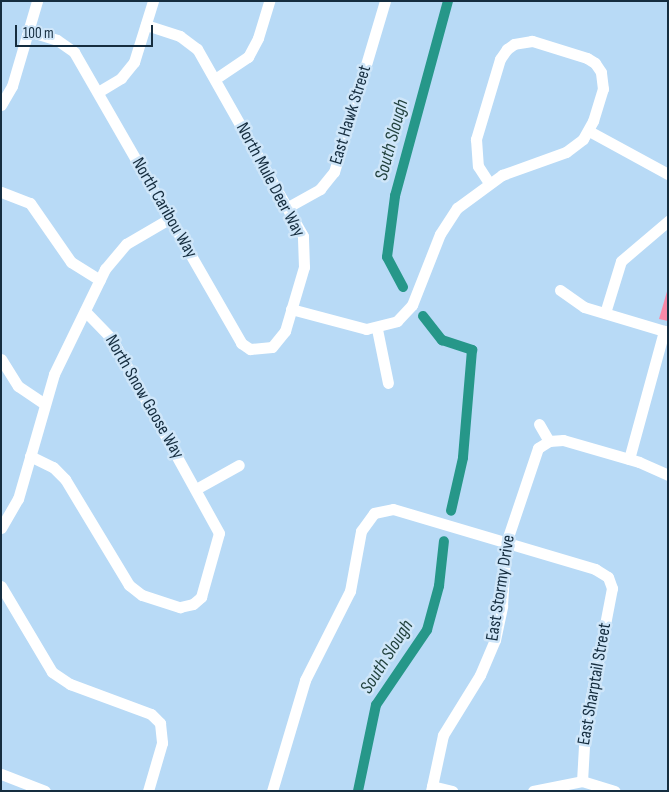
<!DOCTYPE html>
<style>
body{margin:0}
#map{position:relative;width:669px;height:792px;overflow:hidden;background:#b8daf6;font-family:"Sofia Sans Condensed",sans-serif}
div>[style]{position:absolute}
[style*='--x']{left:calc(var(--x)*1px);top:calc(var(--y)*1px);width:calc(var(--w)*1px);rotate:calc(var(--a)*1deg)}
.green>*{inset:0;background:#f989a8}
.canal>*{height:10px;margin:-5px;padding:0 5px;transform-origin:5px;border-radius:5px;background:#269789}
.minor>*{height:11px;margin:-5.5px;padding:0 5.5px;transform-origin:5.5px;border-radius:5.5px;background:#fff}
span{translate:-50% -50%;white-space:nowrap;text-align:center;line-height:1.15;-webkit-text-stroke:5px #cfe6f9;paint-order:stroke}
.street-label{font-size:18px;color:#152d3f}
.water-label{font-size:19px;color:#21413d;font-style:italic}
.frame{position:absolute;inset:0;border:2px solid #152d3f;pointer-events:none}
.scale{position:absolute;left:15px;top:25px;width:138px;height:22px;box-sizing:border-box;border:2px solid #152d3f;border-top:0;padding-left:6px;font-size:15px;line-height:18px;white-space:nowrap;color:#152d3f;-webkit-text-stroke:4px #cfe6f9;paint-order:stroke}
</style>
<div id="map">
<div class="green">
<div style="clip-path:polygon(668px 288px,668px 321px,659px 319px)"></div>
</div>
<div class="canal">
<div style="--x:403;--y:287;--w:34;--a:-118"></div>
<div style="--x:387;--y:257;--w:62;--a:-82.5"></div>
<div style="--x:395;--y:196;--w:202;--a:-74.8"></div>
<div style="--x:423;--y:316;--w:31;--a:52"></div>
<div style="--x:442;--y:340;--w:32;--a:18"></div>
<div style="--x:472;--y:350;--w:108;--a:94.8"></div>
<div style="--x:463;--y:458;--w:54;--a:102.8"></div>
<div style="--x:358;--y:791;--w:88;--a:-78.2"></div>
<div style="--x:376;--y:705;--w:91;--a:-55.8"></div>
<div style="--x:427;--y:630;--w:46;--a:-74.7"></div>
<div style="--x:439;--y:586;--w:45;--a:-83.7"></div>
</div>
<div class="minor">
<div style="--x:28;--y:31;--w:30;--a:17"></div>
<div style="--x:57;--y:40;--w:21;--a:35"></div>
<div style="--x:74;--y:52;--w:336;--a:60.1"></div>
<div style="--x:241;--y:343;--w:11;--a:34"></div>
<div style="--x:250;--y:349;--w:22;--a:-5"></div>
<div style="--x:272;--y:347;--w:21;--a:-51"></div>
<div style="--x:285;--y:331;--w:67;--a:-73.5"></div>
<div style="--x:304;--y:267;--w:31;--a:-92"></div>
<div style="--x:303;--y:236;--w:215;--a:-119.5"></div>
<div style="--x:197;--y:49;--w:21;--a:-143"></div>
<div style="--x:180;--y:36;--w:36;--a:-162"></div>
<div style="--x:215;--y:79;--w:40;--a:-34"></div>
<div style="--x:248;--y:57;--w:21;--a:-62"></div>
<div style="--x:258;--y:38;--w:39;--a:-73"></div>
<div style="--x:98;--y:92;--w:27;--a:-31"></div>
<div style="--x:121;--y:78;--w:21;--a:-51"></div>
<div style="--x:134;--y:62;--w:64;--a:-72.7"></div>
<div style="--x:1;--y:105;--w:22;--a:-60"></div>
<div style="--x:12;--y:86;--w:89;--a:-73.6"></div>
<div style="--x:589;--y:131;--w:90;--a:28.6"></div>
<div style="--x:1;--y:192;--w:31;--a:21"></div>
<div style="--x:30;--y:203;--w:72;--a:55.2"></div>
<div style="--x:71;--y:262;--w:34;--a:32"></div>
<div style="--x:288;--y:207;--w:37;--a:-29"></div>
<div style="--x:320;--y:189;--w:22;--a:-51"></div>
<div style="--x:334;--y:172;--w:178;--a:-73.4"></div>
<div style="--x:560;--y:290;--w:29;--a:35"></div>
<div style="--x:584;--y:307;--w:88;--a:16.6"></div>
<div style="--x:291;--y:309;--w:78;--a:14.9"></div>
<div style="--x:366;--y:329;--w:32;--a:-14"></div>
<div style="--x:397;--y:321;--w:22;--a:-47"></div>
<div style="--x:412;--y:305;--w:76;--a:-68.5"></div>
<div style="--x:440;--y:234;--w:31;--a:-57"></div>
<div style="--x:457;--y:208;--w:56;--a:-36.3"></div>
<div style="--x:502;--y:175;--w:68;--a:-19.8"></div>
<div style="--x:566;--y:152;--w:21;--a:-37"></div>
<div style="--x:583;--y:139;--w:21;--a:-61"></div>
<div style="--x:593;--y:121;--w:34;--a:-73"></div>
<div style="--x:603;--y:89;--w:17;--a:-97"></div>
<div style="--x:601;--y:72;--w:11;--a:-124"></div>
<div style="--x:595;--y:63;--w:9;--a:-148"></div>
<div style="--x:587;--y:58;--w:58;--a:-162.8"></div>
<div style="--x:532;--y:41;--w:18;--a:171"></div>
<div style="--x:514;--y:44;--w:9;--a:144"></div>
<div style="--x:507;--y:49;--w:12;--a:125"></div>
<div style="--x:500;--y:59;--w:84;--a:106.7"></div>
<div style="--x:476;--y:139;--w:27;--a:86"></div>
<div style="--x:478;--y:166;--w:20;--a:57"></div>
<div style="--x:605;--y:313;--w:54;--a:-72.9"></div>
<div style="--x:621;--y:261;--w:62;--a:-40.4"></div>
<div style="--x:377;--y:329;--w:55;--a:78.5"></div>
<div style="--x:1;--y:359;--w:32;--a:58"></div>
<div style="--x:18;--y:386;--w:32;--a:34"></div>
<div style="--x:539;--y:424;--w:20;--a:60"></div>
<div style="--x:30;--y:456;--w:25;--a:26"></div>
<div style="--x:53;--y:467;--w:17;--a:45"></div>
<div style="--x:65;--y:479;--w:124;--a:58.9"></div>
<div style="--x:129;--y:585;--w:16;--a:38"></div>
<div style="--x:142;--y:595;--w:40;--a:18"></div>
<div style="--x:180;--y:607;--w:13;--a:-13"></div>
<div style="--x:193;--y:604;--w:11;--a:-41"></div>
<div style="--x:201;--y:597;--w:66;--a:-74.3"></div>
<div style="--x:219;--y:533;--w:222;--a:-118.9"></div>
<div style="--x:112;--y:339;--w:39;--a:-134"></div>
<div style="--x:629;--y:459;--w:133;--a:-74.7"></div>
<div style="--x:196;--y:489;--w:49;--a:-29.2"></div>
<div style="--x:1;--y:528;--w:34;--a:-60"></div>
<div style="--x:18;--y:499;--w:130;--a:-73.9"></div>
<div style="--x:54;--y:374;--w:117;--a:-64.1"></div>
<div style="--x:105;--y:269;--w:33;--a:-50"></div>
<div style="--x:126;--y:244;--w:50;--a:-30.2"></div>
<div style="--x:1;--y:586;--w:100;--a:59.3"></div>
<div style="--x:52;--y:672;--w:22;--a:34"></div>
<div style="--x:70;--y:684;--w:86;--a:20.3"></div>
<div style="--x:151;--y:714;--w:13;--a:45"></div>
<div style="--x:160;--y:723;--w:20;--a:84"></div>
<div style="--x:162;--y:743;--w:50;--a:106.3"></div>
<div style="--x:1;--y:774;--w:47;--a:21.1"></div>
<div style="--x:432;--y:786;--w:21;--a:14"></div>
<div style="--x:272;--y:791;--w:116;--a:-73.4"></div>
<div style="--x:305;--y:680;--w:100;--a:-63.2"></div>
<div style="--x:350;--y:591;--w:61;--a:-79.6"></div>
<div style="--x:361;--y:531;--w:22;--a:-54"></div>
<div style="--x:374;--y:513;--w:19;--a:-12"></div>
<div style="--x:393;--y:509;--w:211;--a:16.5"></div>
<div style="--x:595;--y:569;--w:15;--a:32"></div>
<div style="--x:608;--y:577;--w:12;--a:70"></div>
<div style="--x:612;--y:588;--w:143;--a:100.9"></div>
<div style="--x:585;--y:728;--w:53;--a:93.2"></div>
<div style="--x:431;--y:791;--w:57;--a:-77.9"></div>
<div style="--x:443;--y:735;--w:70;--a:-58.3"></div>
<div style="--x:480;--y:675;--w:38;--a:-67"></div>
<div style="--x:495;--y:640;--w:35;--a:-78"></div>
<div style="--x:502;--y:606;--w:63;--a:-86.4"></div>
<div style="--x:506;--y:543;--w:100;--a:-71.4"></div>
<div style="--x:538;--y:448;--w:13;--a:-32"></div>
<div style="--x:549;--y:441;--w:14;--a:-4"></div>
<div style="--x:563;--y:440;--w:79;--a:16.1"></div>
<div style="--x:639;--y:462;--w:32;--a:24"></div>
<div style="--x:533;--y:791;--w:50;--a:-11.5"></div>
<div style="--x:582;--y:781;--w:34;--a:17"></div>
</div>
<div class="street-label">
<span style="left:351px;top:115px;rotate:-73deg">East Hawk Street</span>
<span style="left:270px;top:180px;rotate:62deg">North Mule Deer Way</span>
<span style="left:164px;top:208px;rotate:60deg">North Caribou Way</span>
<span style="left:144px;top:397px;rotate:60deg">North Snow Goose Way</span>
<span style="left:501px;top:588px;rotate:-81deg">East Stormy Drive</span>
<span style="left:595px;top:684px;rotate:-80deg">East Sharptail Street</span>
</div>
<div class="water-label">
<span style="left:392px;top:140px;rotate:-75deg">South Slough</span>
<span style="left:387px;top:657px;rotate:-58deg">South Slough</span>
</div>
<div class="frame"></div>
<div class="scale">100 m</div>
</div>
